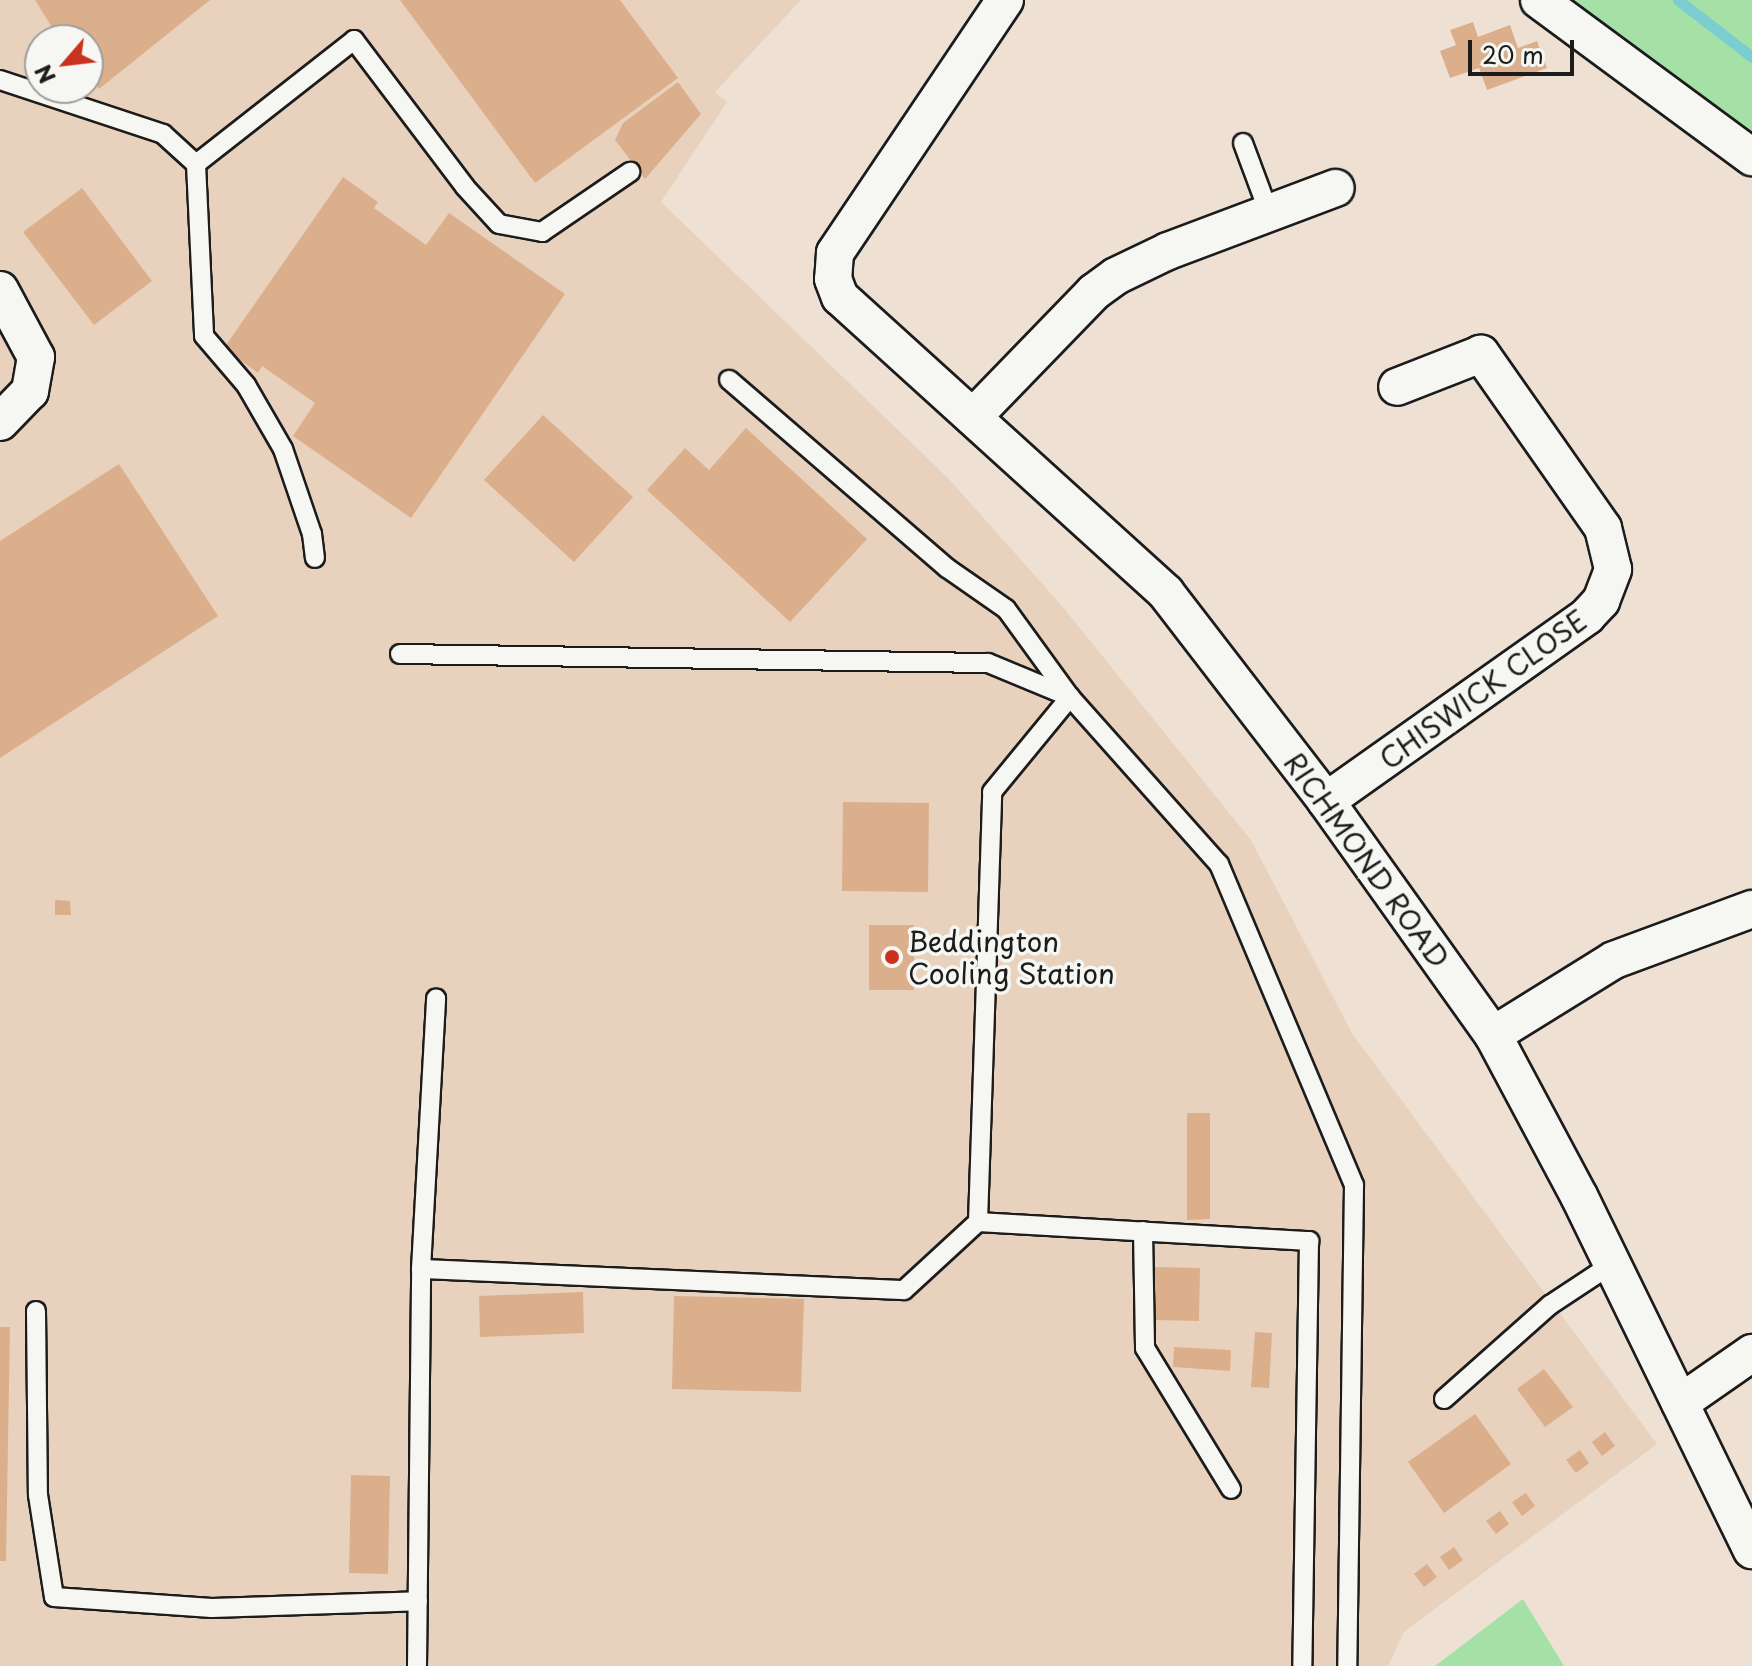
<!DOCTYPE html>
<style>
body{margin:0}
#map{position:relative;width:1752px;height:1666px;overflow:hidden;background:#eee1d3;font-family:"Playpen Sans",sans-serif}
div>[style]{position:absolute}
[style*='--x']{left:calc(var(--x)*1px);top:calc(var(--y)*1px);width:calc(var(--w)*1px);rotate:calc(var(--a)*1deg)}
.built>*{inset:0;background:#e8d2be}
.green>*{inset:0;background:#a5e0a7}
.stream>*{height:11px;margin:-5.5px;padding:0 5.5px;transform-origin:5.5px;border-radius:5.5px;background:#7bcdd2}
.building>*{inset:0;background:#dbaf8c}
.roads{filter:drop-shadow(2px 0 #1c1c1c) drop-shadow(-2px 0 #1c1c1c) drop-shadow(0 2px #1c1c1c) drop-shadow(0 -2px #1c1c1c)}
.lane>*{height:18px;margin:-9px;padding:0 9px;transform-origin:9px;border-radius:9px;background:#f6f6f2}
.street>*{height:36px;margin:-18px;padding:0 18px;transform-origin:18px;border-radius:18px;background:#f6f6f2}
.dots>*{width:22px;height:22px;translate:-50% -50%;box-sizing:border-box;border:4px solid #f6f6f2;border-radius:50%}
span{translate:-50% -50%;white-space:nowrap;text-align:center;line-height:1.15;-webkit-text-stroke:7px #f6f6f2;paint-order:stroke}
.street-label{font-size:28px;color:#1c1c1c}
.poi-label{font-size:28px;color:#1c1c1c}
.left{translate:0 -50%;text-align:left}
.north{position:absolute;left:24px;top:24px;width:80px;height:80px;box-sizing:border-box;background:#f6f6f2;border:2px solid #9f9f9c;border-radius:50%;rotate:242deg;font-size:22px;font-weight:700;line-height:32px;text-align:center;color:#1c1c1c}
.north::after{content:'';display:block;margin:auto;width:28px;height:36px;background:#c8321e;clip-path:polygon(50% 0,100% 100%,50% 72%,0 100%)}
.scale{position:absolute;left:1468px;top:40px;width:106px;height:36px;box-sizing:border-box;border:4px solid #1c1c1c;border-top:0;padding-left:10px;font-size:24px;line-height:28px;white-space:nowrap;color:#1c1c1c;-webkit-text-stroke:6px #f6f6f2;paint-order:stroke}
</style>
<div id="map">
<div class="built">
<div style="clip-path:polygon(evenodd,0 0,801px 0,715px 92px,727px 102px,661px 202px,948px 478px,1062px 606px,1251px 840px,1353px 1035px,1657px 1444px,1404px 1632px,1388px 1666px,0 1666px,0 0,40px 40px,88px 40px,88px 88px,40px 88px,40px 40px)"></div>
</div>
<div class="green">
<div style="clip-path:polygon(1547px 0,1752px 0,1752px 150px)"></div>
<div style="clip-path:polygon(1523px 1599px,1564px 1666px,1435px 1666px)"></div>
</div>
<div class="stream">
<div style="--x:1678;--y:0;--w:93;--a:37.6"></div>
</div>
<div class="building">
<div style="clip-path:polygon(35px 0,210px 0,99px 89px,88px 75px,88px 40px,60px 40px)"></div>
<div style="clip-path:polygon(400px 0,620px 0,678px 78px,535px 183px)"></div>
<div style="clip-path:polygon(1473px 22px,1478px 37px,1510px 25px,1518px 48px,1537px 41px,1547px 68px,1487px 90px,1479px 68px,1450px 78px,1440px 51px,1456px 45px,1450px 30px)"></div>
<div style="clip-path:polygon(678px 82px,701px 114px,645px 179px,615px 140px,623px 123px)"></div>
<div style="clip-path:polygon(343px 177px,378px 202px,374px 208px,426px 245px,449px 213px,565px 294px,411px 518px,293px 436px,315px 403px,262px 366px,258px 373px,224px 348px)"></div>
<div style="clip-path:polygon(82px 188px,152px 281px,94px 325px,23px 232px)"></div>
<div style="clip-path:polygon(543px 415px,633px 497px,574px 562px,484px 480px)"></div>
<div style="clip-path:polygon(746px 428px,867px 539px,790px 622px,647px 490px,685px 448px,709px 470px)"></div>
<div style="clip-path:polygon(119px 464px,218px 616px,0 758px,0 541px)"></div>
<div style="clip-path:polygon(843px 802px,929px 803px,928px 892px,842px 891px)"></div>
<div style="clip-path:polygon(55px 900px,70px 901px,71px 915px,55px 915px)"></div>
<div style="clip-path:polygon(869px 925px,914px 925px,914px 990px,869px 990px)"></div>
<div style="clip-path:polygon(1187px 1113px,1210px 1113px,1210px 1219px,1187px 1220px)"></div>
<div style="clip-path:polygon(1155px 1267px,1200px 1268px,1199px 1321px,1154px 1320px)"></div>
<div style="clip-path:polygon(583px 1292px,584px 1333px,480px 1337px,479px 1296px)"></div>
<div style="clip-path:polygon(674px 1296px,804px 1299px,801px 1392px,672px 1389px)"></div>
<div style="clip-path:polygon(0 1327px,10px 1327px,6px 1561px,0 1561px)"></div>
<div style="clip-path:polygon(1255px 1332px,1272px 1333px,1269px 1388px,1251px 1387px)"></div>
<div style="clip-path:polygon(1174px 1347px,1231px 1350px,1230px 1371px,1173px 1367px)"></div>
<div style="clip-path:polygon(1544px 1369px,1573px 1407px,1545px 1427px,1517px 1389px)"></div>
<div style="clip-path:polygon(1475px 1414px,1511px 1464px,1444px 1513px,1408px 1462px)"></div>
<div style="clip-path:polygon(1605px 1432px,1615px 1446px,1602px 1456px,1592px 1442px)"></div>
<div style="clip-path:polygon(1580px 1450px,1589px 1463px,1576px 1473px,1566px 1460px)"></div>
<div style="clip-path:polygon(351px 1475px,390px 1476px,388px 1574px,349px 1573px)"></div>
<div style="clip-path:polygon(1526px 1493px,1535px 1506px,1522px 1516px,1512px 1502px)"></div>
<div style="clip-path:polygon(1500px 1511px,1509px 1524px,1496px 1534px,1486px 1521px)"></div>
<div style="clip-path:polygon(1454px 1547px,1463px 1560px,1449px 1570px,1440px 1557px)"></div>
<div style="clip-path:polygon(1427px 1564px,1437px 1577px,1424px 1587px,1414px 1574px)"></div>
</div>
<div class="roads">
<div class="lane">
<div style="--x:0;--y:80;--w:172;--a:18.3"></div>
<div style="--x:163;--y:134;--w:45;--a:42.3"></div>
<div style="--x:196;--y:164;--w:201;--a:-38.1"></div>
<div style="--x:354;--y:40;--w:184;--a:52.9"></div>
<div style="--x:465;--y:187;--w:50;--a:47.4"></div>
<div style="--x:499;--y:224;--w:44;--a:10.5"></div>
<div style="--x:542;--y:232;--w:107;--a:-34.3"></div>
<div style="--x:1243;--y:143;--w:75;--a:69.6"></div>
<div style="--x:196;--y:164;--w:172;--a:87.3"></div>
<div style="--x:204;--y:336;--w:65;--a:49.4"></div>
<div style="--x:246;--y:385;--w:74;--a:60"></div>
<div style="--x:283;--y:449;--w:90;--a:71.2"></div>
<div style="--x:312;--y:534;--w:24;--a:83"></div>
<div style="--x:400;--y:654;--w:588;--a:0.88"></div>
<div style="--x:988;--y:663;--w:89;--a:22.5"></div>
<div style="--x:1070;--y:697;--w:224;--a:48.3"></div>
<div style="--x:1219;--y:864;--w:348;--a:67.2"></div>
<div style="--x:1354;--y:1185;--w:481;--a:90.8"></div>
<div style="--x:978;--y:1222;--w:332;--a:3.3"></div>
<div style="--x:1309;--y:1241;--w:425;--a:90.9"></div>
<div style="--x:1143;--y:1231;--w:117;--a:89"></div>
<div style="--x:1145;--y:1348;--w:165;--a:58.6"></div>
<div style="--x:421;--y:1269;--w:483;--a:2.5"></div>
<div style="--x:904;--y:1290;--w:100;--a:-42.6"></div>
<div style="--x:978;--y:1222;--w:430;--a:-88.1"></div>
<div style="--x:992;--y:792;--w:123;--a:-50.6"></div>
<div style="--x:1070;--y:697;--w:109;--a:-126"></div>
<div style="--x:1006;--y:609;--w:72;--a:-145.2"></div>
<div style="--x:947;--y:568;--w:288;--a:-139.2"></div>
<div style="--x:36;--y:1311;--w:184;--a:89.4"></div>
<div style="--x:38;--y:1495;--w:103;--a:81.1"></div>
<div style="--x:54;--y:1597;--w:158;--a:4"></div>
<div style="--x:212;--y:1608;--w:206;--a:-1.9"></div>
<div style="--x:1444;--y:1399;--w:142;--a:-41.6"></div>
<div style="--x:1550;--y:1305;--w:74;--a:-33.5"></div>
<div style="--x:417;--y:1666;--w:397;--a:-89.4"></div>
<div style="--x:421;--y:1269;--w:271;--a:-86.8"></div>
</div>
<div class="street">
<div style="--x:1005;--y:0;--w:305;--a:123.9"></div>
<div style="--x:835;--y:253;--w:26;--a:94"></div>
<div style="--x:833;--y:279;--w:19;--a:69"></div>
<div style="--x:840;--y:297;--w:440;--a:42.2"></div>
<div style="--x:1166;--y:593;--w:262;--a:52.4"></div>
<div style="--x:1326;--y:801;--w:287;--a:54.5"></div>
<div style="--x:1493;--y:1035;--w:183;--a:61.9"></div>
<div style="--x:1579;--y:1196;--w:394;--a:64"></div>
<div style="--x:1539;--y:0;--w:265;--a:36.4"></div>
<div style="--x:0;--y:290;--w:76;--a:61.8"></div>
<div style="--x:36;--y:357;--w:35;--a:100"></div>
<div style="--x:30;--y:391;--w:43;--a:134.1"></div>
<div style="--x:973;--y:417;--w:174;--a:-45.9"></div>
<div style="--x:1094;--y:292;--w:27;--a:-36"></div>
<div style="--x:1116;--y:276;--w:58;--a:-25.7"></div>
<div style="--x:1168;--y:251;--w:179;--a:-20.6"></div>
<div style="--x:1326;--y:801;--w:320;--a:-35.3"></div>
<div style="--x:1587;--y:616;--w:21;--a:-47"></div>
<div style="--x:1601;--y:601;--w:34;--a:-69"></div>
<div style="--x:1613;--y:569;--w:42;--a:-103.7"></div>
<div style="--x:1603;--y:528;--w:213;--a:-125"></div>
<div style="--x:1481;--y:354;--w:90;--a:158.6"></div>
<div style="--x:1493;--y:1035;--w:142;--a:-31.8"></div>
<div style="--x:1614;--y:960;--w:147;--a:-20.3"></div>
<div style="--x:1680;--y:1403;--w:88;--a:-34.8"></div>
</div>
</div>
<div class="dots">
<div style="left:892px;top:957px;background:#c8321e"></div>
</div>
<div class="street-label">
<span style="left:1483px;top:689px;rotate:-36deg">CHISWICK CLOSE</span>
<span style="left:1367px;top:860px;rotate:54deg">RICHMOND ROAD</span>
</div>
<div class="poi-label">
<span class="left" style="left:908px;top:957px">Beddington<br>Cooling Station</span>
</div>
<div class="north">N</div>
<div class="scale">20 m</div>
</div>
